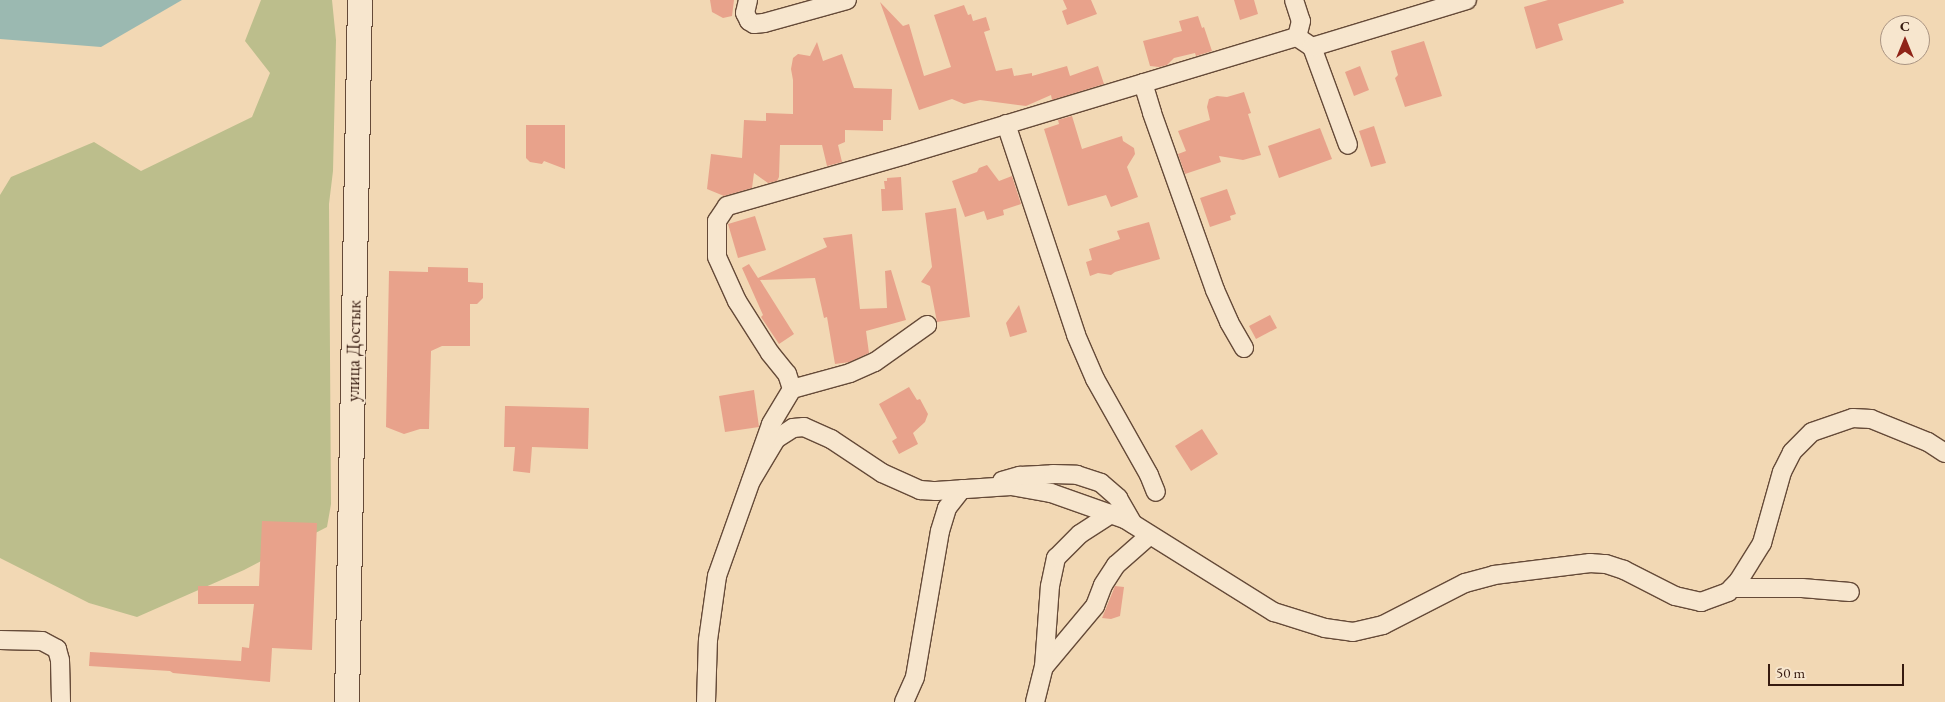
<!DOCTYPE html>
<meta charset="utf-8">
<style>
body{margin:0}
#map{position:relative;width:1945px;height:702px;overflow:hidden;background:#f2d8b4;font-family:"EB Garamond",serif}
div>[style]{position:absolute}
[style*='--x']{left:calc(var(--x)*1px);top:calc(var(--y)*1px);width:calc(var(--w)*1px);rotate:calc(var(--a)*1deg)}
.green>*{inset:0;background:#bcbe8c}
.water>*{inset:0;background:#9bb9b1}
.building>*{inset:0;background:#e8a28b}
.roads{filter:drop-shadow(1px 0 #654a38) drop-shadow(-1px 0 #654a38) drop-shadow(0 1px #654a38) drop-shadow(0 -1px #654a38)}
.minor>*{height:18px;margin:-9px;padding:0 9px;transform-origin:9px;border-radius:9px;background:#f7e6ce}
.secondary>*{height:24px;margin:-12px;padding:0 12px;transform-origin:12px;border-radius:12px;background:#f7e6ce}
span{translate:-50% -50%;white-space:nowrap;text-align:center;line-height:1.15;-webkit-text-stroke:4px #f7e6ce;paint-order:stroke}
.street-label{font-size:18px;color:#361a0f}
.north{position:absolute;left:1880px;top:15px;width:50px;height:50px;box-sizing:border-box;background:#f7e6ce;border:1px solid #aa9482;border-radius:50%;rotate:0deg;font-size:14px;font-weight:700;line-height:20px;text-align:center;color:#361a0f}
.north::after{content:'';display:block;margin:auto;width:18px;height:22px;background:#8f2418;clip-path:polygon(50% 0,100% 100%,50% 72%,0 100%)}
.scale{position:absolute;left:1768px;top:664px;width:136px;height:22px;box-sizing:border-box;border:2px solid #361a0f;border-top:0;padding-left:6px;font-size:15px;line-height:18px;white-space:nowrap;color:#361a0f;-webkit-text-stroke:4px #f7e6ce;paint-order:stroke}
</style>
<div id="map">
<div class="green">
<div style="clip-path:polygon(261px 0,332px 0,336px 40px,333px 171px,329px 204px,331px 504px,327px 527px,244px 570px,137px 617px,89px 603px,0 558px,0 195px,11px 177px,94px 142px,141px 171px,252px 117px,270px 73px,245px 41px)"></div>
</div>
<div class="water">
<div style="clip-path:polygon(0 0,182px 0,101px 47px,0 39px)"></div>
</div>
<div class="building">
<div style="clip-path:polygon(710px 0,734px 0,732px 16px,723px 18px,712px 12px)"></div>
<div style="clip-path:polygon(1063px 0,1091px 0,1097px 14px,1067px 25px,1062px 11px,1067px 9px)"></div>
<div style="clip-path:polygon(1234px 0,1254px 0,1258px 14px,1240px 20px)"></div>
<div style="clip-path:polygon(1548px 0,1623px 0,1624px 3px,1558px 24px,1563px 40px,1536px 49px,1524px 7px)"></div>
<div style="clip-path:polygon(880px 2px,903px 26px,909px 24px,924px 76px,951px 67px,934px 15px,964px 5px,968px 15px,971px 14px,973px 21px,986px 17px,990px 30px,984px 32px,996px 71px,1012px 68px,1014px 76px,1032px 73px,1032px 76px,1067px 66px,1070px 76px,1098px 66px,1104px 84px,1052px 100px,1051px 95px,1026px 106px,980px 100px,964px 104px,952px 99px,919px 110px)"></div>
<div style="clip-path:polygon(1198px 16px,1202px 28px,1204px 27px,1212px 51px,1196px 56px,1195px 53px,1174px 58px,1167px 65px,1159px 67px,1150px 66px,1143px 41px,1182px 31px,1179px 21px)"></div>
<div style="clip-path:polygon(1424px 41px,1442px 96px,1405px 107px,1395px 78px,1398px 75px,1391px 51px)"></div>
<div style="clip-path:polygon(817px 42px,823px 61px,842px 54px,854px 88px,892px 89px,891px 120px,883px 120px,883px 131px,845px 130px,845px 142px,838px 145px,842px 162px,827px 166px,822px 145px,780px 145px,779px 177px,777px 181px,768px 183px,754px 173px,752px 188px,724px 196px,707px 189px,711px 154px,742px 158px,744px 120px,766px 121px,766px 113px,793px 114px,793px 80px,791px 69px,793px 58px,798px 54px,810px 56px)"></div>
<div style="clip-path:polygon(1360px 66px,1369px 90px,1354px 96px,1345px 72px)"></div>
<div style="clip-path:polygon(1244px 92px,1251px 113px,1248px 114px,1261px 155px,1243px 160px,1219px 156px,1221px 162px,1185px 174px,1178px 154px,1186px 151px,1178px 131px,1210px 120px,1207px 107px,1209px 99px,1217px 96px,1227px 97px)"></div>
<div style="clip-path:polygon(1072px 116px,1082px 149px,1122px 136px,1123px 141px,1134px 148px,1135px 154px,1127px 167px,1138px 197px,1111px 207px,1106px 195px,1068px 206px,1044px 129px,1059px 124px,1058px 120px)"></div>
<div style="clip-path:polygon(526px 125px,565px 125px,565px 169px,544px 161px,542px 164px,530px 162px,526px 158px)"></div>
<div style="clip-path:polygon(1374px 126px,1386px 163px,1371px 167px,1359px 131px)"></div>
<div style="clip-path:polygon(1320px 128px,1332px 159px,1279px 178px,1268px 146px)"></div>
<div style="clip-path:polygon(987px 165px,999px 181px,1012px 176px,1021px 204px,1003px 210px,1004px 215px,987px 220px,984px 211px,965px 217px,952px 181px,977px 172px,979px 168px)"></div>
<div style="clip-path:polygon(901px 177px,903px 210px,882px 211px,881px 189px,885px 189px,884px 181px,887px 181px,887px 178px)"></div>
<div style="clip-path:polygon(1227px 189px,1236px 214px,1230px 216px,1231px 220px,1210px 227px,1200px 198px)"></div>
<div style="clip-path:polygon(956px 208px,970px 317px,937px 322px,930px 286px,921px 282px,932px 267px,925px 213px)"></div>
<div style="clip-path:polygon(755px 216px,766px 250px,738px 258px,728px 224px)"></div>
<div style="clip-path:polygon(1149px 222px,1160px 259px,1115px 272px,1111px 275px,1098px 273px,1090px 276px,1086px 262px,1092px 260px,1089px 249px,1120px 239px,1117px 231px)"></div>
<div style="clip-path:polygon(852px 234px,860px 309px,887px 308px,885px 271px,891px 270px,906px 320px,866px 331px,869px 353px,850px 362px,835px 364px,827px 317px,824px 318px,815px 278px,760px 280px,794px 334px,779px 344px,761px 317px,763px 315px,742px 268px,749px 264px,758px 278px,827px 247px,823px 238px)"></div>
<div style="clip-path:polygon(428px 267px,468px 268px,468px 282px,483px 283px,483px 298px,477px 304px,470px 304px,470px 346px,442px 346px,431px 351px,429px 429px,420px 429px,404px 434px,386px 427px,389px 271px,428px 272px)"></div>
<div style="clip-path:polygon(1019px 305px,1027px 332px,1010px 337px,1006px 323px)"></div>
<div style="clip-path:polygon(1270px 315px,1277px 328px,1256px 339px,1249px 326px)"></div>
<div style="clip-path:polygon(909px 387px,917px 400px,920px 399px,928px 414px,925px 422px,913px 433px,918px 444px,899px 454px,892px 441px,897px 438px,879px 404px)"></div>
<div style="clip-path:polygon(754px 390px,759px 427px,725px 432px,719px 396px)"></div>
<div style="clip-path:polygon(505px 406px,589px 408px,588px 449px,532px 447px,530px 473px,513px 471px,515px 447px,504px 447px)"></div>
<div style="clip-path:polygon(1202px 429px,1218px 454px,1191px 471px,1175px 446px)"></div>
<div style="clip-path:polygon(262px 521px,317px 523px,312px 650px,272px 648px,270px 682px,173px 673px,170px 671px,89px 666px,90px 652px,241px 661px,242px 647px,249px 648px,254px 604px,198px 604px,198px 586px,259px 586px)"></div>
<div style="clip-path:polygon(1115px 586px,1124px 587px,1120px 616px,1111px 619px,1102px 618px)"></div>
</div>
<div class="roads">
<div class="minor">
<div style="--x:748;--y:0;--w:13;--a:103"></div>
<div style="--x:745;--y:13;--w:9;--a:63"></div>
<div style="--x:749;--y:21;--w:6;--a:31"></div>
<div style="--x:754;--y:24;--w:10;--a:-6"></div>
<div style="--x:764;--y:23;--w:86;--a:-15.5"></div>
<div style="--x:1294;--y:0;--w:22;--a:72"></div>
<div style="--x:1301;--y:21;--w:16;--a:104"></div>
<div style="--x:1312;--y:47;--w:104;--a:69.8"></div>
<div style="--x:1143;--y:83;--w:31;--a:73"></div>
<div style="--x:1152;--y:113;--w:188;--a:70.4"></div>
<div style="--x:1215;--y:290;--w:35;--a:66"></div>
<div style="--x:1229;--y:322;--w:30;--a:60"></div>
<div style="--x:1006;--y:124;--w:222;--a:71.6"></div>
<div style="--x:1076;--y:335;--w:48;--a:66.6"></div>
<div style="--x:1095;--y:379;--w:110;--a:60.6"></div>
<div style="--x:1149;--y:475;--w:18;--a:68"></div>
<div style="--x:792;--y:389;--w:60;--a:-15.4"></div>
<div style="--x:850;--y:373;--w:27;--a:-24"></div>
<div style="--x:875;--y:362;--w:64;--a:-35.4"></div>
<div style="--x:751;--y:481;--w:49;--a:-59.2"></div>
<div style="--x:776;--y:439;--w:20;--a:-33"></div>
<div style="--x:793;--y:428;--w:11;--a:-5"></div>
<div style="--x:804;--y:427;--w:30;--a:24"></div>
<div style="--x:831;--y:439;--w:61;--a:33.7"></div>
<div style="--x:882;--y:473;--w:42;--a:24.1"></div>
<div style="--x:920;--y:490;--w:16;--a:4"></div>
<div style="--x:936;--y:491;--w:75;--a:-3.8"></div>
<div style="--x:1011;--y:486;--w:41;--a:9.9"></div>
<div style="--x:1051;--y:493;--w:78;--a:19.4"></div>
<div style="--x:1125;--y:519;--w:176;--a:32"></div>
<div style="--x:1274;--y:612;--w:53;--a:17.4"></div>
<div style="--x:1325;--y:628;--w:28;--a:8"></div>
<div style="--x:1353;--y:632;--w:31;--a:-13"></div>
<div style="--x:1383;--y:625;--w:92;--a:-27.1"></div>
<div style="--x:1465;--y:583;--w:30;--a:-15"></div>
<div style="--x:1494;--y:575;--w:97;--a:-7.1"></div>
<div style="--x:1590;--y:563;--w:16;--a:4"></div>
<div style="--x:1606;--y:564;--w:19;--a:18"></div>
<div style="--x:1624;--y:570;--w:57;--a:27"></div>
<div style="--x:1675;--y:596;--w:27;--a:13"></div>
<div style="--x:1701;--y:602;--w:29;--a:-20"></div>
<div style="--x:1728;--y:592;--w:16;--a:-47"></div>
<div style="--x:1739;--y:580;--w:44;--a:-58.1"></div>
<div style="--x:1762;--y:543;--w:74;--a:-74.3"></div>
<div style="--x:1782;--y:472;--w:22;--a:-63"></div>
<div style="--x:1792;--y:452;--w:28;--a:-45"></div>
<div style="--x:1812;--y:432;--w:43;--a:-18.9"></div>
<div style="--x:1853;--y:418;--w:18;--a:3"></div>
<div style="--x:1871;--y:419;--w:61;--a:22"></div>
<div style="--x:1928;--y:442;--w:20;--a:33"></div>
<div style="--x:1002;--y:481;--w:19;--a:-16"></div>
<div style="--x:1020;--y:476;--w:33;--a:-3"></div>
<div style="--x:1053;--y:474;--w:24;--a:2"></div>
<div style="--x:1077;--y:475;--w:25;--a:18"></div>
<div style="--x:1101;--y:483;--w:23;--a:41"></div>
<div style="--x:1118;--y:498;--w:30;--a:60"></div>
<div style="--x:1732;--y:588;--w:70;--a:0"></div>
<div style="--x:1802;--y:588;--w:48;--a:4.8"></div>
<div style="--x:0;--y:640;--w:42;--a:1.4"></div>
<div style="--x:42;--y:641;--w:17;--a:28"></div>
<div style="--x:57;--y:649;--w:11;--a:75"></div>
<div style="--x:60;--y:660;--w:42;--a:88.6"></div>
<div style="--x:1044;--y:667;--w:80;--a:-50.1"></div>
<div style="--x:1095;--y:606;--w:22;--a:-69"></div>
<div style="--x:1103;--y:585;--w:24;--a:-57"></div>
<div style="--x:1116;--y:565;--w:45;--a:-41.4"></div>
<div style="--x:706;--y:702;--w:62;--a:-88.2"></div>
<div style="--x:708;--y:640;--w:65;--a:-82"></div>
<div style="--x:717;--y:576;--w:161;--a:-70.4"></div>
<div style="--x:771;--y:424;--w:41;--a:-59"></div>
<div style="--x:792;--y:389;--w:16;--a:-108"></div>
<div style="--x:787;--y:374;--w:27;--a:-129"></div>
<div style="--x:770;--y:353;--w:62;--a:-122.4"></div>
<div style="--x:737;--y:301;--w:48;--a:-114.4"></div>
<div style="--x:717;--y:257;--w:36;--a:-90"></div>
<div style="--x:717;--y:221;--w:18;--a:-56"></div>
<div style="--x:727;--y:206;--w:185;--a:-16"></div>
<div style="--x:905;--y:155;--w:409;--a:-16.8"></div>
<div style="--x:1297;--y:37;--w:18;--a:34"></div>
<div style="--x:1312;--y:47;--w:162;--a:-16.9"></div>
<div style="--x:904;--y:702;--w:27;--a:-66"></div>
<div style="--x:915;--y:677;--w:148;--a:-80.3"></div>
<div style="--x:940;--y:531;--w:24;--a:-73"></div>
<div style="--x:947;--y:508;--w:24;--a:-52"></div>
<div style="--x:1035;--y:702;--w:36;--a:-76"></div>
<div style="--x:1044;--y:667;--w:81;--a:-85.8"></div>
<div style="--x:1050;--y:586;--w:29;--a:-78"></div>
<div style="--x:1056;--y:558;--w:34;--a:-45"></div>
<div style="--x:1080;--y:534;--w:37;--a:-33"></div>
</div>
<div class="secondary">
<div style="--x:347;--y:702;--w:702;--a:-88.94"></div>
</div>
</div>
<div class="street-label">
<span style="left:354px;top:351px;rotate:-89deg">улица Достык</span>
</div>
<div class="north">С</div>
<div class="scale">50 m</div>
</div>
